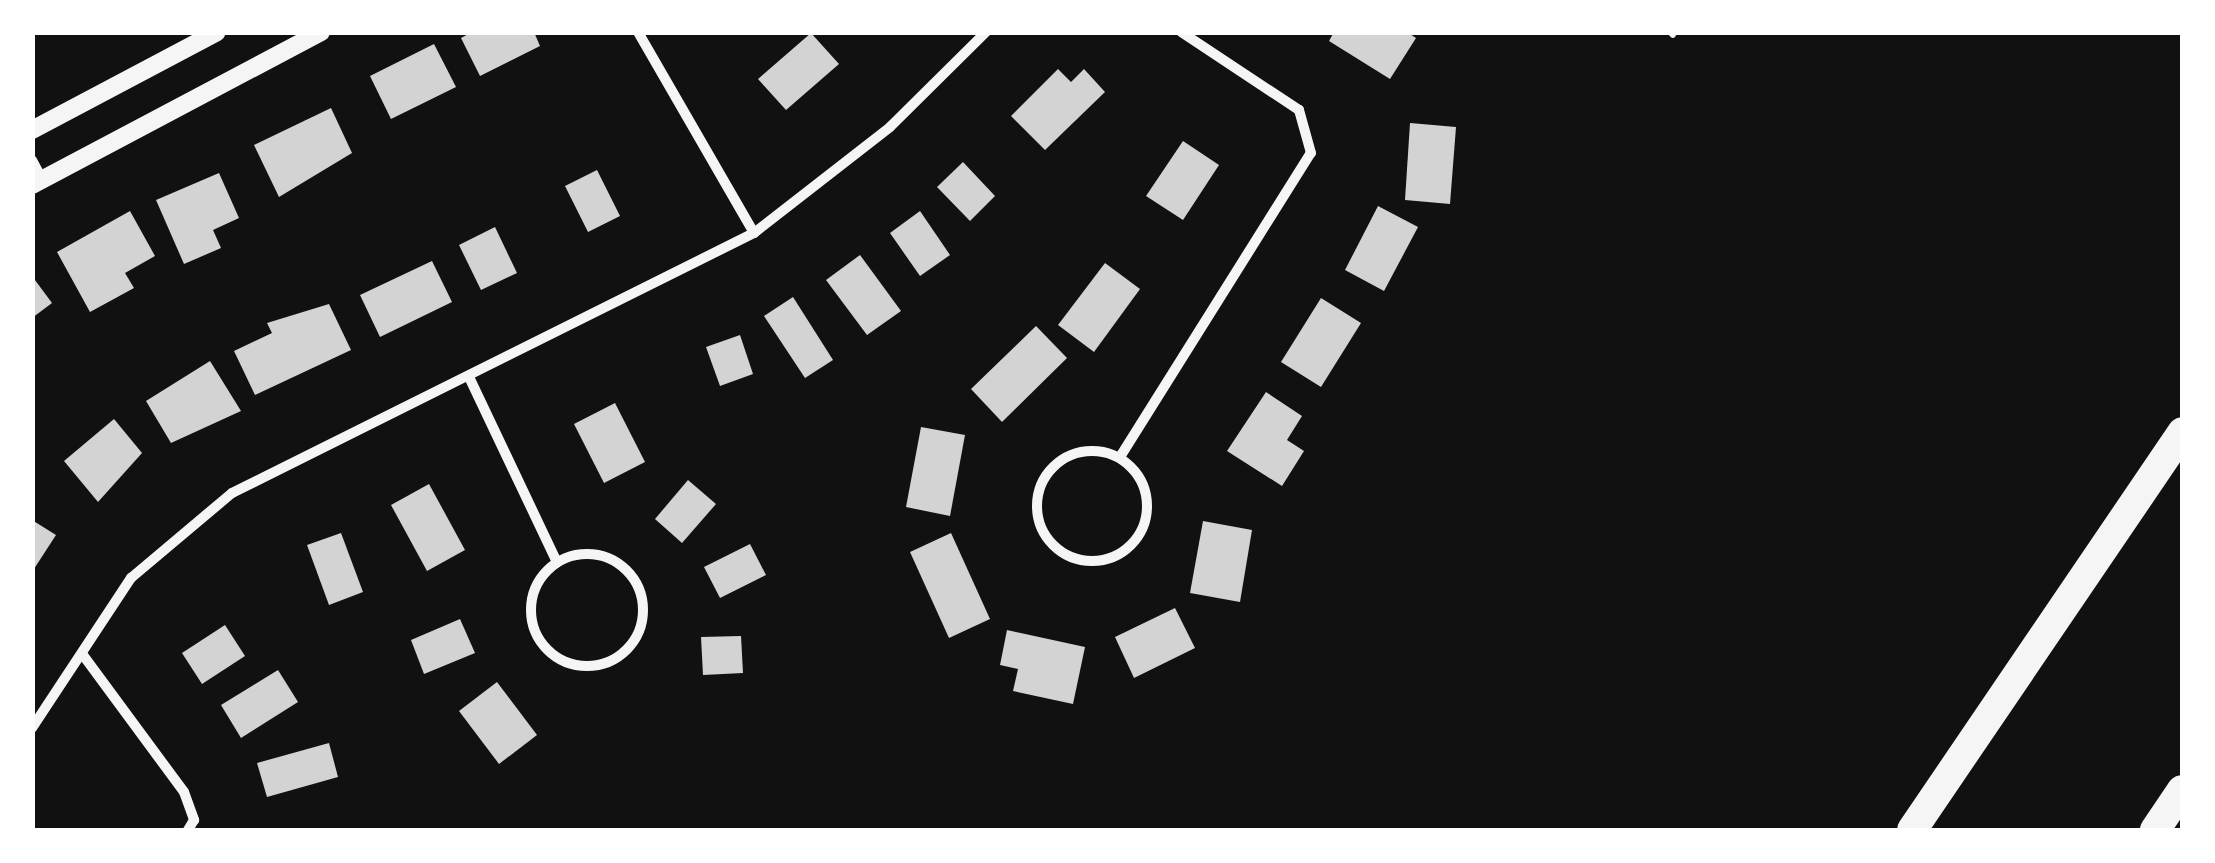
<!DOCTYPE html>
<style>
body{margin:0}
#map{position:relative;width:2215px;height:863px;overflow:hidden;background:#111;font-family:Signika,sans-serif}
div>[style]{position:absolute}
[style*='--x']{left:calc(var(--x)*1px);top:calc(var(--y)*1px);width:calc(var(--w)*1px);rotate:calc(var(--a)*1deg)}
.building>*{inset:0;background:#d3d3d3}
.path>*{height:6px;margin:-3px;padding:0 3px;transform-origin:3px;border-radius:3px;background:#f5f5f5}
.minor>*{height:10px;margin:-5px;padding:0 5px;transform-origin:5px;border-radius:5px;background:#f5f5f5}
.minor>.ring{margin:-5px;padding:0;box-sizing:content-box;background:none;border:10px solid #f5f5f5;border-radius:50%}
.tertiary>*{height:18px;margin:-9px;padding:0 9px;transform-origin:9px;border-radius:9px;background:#f5f5f5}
.motorway>*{height:30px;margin:-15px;padding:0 15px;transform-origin:15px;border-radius:15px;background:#f5f5f5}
span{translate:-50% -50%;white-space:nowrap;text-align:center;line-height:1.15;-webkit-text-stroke:10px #fff;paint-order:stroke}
.frame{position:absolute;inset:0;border:35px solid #fff;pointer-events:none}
</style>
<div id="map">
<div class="building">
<div style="clip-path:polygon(472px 32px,534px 32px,540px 46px,480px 76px,461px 38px)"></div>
<div style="clip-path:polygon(1334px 32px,1407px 32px,1416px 38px,1390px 79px,1329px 41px)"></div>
<div style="clip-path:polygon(811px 33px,839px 64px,786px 110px,758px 79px)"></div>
<div style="clip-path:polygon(434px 44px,456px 87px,391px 119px,370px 76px)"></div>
<div style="clip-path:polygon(1058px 69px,1071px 82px,1084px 69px,1105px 92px,1045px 150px,1011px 116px)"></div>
<div style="clip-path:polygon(331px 108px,352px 153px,279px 197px,254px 145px)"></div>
<div style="clip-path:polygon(1410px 123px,1456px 127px,1450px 204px,1405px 200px)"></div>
<div style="clip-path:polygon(1183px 141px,1219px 165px,1183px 220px,1146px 196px)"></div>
<div style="clip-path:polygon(963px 162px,995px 196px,970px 221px,937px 187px)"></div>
<div style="clip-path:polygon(597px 170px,620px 216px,588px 232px,565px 186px)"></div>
<div style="clip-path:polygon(219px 173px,239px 218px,213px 230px,221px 248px,184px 264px,156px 200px)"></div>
<div style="clip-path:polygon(1378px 206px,1418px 227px,1384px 291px,1345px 270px)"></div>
<div style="clip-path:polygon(130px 211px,155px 256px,125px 273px,134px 288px,90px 312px,57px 252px)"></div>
<div style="clip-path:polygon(920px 211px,950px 255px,920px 276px,890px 233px)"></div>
<div style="clip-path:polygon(495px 227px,517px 273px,481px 290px,459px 245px)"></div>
<div style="clip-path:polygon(860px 255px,901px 311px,867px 335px,826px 280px)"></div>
<div style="clip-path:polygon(432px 261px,452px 302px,380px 337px,360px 295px)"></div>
<div style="clip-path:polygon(1105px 263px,1140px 289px,1094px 352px,1058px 325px)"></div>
<div style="clip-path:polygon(32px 276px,52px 303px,32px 318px)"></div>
<div style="clip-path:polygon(793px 297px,833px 360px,805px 378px,764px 316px)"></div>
<div style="clip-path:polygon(1321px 298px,1361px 323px,1321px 387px,1281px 362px)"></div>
<div style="clip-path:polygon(329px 304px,351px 350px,255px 395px,234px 351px,272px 333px,267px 323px)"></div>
<div style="clip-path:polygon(1036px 326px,1067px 358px,1002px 422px,971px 389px)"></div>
<div style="clip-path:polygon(740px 335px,753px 374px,720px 386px,706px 347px)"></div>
<div style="clip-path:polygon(210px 361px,241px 411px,171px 443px,146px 401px)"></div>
<div style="clip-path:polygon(1266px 392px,1302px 416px,1287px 440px,1304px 451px,1282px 486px,1227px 451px)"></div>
<div style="clip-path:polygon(615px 403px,645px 462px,604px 483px,574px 424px)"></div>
<div style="clip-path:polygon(114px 419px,142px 453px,98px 502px,64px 461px)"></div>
<div style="clip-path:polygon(921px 427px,965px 435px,950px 516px,906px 507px)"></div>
<div style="clip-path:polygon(688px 480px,716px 504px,682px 543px,655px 519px)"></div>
<div style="clip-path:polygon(429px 484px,465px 550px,427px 571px,391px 505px)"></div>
<div style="clip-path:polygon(32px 520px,56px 535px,32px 572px)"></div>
<div style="clip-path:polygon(1203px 521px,1252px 530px,1240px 602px,1190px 593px)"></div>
<div style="clip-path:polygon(341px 533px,363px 592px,329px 605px,307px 545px)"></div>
<div style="clip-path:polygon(951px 533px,990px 619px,949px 638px,910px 552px)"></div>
<div style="clip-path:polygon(750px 544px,766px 575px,720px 598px,704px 567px)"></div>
<div style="clip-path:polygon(1175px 608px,1195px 648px,1134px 678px,1115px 637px)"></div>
<div style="clip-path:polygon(460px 619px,475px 653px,424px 674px,411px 640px)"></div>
<div style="clip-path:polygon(225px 625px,245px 656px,202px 684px,182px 653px)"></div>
<div style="clip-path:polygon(1007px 630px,1085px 647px,1073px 704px,1013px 691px,1018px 669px,1000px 665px)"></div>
<div style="clip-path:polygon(741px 636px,743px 673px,703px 675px,701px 637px)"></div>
<div style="clip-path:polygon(278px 670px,298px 702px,241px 738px,221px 705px)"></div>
<div style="clip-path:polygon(497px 682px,537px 735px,499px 764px,459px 711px)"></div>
<div style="clip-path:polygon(329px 743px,338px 777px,267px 797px,257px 763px)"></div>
</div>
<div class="path">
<div style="--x:1670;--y:32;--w:4;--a:45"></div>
</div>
<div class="minor">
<div style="--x:638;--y:32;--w:232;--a:60"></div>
<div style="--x:32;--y:160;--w:21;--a:62"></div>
<div style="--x:470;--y:379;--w:203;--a:64.6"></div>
<div class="ring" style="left:1037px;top:451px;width:100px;height:100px"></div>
<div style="--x:1120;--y:457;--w:359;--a:-57.9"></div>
<div style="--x:1311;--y:153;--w:45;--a:-105.6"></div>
<div style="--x:1299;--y:110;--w:141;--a:-146.5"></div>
<div class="ring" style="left:531px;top:554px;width:102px;height:102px"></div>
<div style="--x:83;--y:655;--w:170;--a:53.6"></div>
<div style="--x:184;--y:792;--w:30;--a:70"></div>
<div style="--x:194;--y:820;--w:12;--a:121"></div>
<div style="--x:32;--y:728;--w:180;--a:-56.6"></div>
<div style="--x:131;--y:578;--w:132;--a:-40.1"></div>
<div style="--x:232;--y:493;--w:583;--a:-26.48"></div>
<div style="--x:754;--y:233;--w:172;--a:-37.9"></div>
<div style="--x:890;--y:127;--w:135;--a:-44.7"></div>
</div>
<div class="tertiary">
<div style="--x:32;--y:130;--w:209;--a:-27.9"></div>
<div style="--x:32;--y:185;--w:327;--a:-27.9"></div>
</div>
<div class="motorway">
<div style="--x:1912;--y:830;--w:481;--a:-55.8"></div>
<div style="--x:2155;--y:830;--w:48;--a:-56"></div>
</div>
<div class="frame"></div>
</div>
